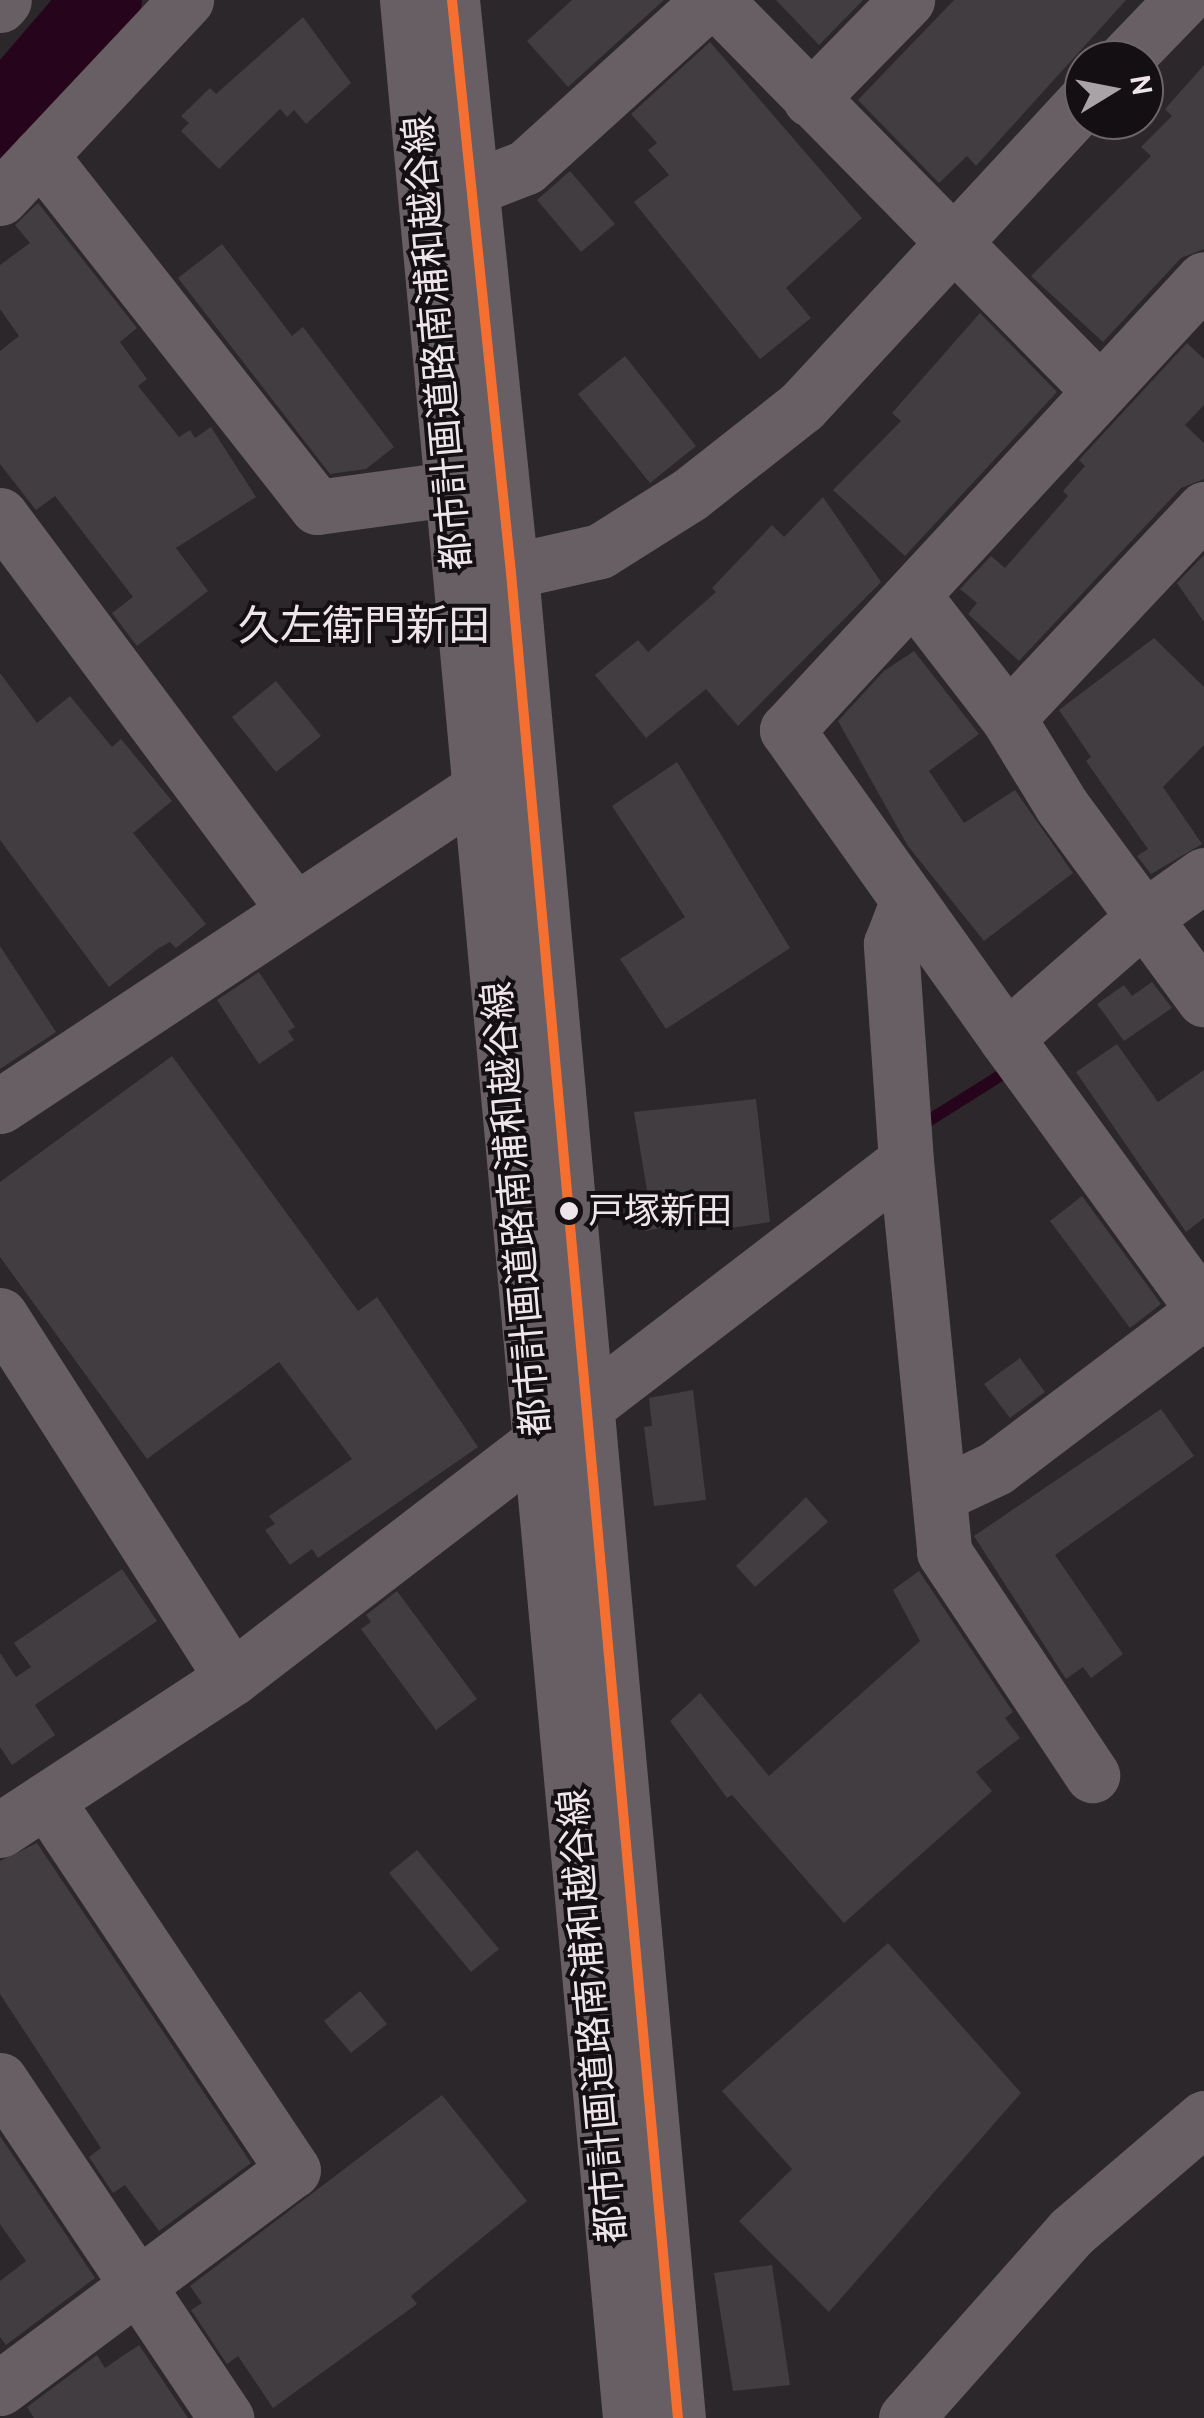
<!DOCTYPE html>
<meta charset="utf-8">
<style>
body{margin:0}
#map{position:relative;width:1204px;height:2418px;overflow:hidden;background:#2c272a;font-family:Cabin,"Noto Sans JP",sans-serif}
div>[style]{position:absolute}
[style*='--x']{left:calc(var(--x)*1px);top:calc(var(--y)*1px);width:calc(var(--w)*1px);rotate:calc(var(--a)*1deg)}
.stream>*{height:12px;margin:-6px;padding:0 6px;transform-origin:6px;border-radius:6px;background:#26041b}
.river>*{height:78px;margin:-39px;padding:0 39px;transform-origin:39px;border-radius:39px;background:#26041b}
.building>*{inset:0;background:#423d40}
.minor>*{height:55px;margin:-27.5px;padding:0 27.5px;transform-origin:27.5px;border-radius:27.5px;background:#685f65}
.bus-1>*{height:10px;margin:-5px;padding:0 5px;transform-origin:5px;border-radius:5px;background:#f46f30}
.dots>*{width:28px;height:28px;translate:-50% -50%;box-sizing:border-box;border:5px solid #140f12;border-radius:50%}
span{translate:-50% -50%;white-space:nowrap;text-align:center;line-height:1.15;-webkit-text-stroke:8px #140f12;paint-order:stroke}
.bus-label{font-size:36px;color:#ede5ea}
.left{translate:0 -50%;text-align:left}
.street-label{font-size:38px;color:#ede5ea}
.quarter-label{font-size:42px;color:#ede5ea}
.north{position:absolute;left:1064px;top:40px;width:100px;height:100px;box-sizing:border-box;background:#140f12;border:2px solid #6b6568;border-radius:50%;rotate:80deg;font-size:28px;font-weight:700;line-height:40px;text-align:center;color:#ede5ea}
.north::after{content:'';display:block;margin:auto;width:35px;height:45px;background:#a9a2a7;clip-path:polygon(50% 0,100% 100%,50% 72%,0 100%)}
</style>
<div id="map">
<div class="stream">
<div style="--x:0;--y:112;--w:6;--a:45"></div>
<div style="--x:917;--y:1128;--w:115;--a:-32.2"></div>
</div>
<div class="river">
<div style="--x:0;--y:120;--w:158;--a:-49.4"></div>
</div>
<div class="building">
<div style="clip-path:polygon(572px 0,664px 0,568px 87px,527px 41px)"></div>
<div style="clip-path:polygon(776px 0,863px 0,819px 45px)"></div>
<div style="clip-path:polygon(954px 0,1126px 0,976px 166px,967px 156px,939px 183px,858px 100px)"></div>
<div style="clip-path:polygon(303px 17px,351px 83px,306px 124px,294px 110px,287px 117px,280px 109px,219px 169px,181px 131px,189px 123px,181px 116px,210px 88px,216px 94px)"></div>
<div style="clip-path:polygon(710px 42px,862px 218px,786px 288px,811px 318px,760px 359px,634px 202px,669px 175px,648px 150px,657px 143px,631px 114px)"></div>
<div style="clip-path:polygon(1204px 65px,1204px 249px,1181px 258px,1103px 342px,1031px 276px,1151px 156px,1141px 147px,1172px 116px,1165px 109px)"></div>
<div style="clip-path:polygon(570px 171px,615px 224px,581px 252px,537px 200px)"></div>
<div style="clip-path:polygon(38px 203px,137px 328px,120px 342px,147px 379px,138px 386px,179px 437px,190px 430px,195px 438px,211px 427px,256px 497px,176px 548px,208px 591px,137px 646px,112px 613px,133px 597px,55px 496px,36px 510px,0 464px,0 351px,19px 336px,0 309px,0 265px,30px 243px,15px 225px)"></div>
<div style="clip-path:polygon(222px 244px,292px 336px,303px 327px,394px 447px,366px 469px,330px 474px,178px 278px)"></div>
<div style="clip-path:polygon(980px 313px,1057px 392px,905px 556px,833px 490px,901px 421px,892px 413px)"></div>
<div style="clip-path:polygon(1187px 343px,1204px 359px,1204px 405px,1185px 425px,1204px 443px,1204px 479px,1181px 488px,1019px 661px,968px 614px,977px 603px,960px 589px,991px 556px,1005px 568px,1068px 496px,1063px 491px,1085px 466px,1079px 460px)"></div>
<div style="clip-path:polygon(625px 356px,696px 446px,650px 483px,578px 394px)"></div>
<div style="clip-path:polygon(823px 497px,881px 582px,738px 726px,706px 689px,646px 738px,595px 675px,638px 640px,648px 652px,716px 592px,712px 588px,772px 525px,784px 537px)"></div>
<div style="clip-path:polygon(1204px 555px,1204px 622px,1177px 583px)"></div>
<div style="clip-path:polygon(1154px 638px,1204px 687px,1204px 745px,1163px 787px,1202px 844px,1151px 874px,1137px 856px,1148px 849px,1086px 761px,1091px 757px,1059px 710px)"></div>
<div style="clip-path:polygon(914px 651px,979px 734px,929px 771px,964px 823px,1015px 790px,1073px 873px,984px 941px,908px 846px,838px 721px,884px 671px)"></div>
<div style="clip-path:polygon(0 673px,37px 723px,70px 696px,112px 747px,121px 739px,172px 801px,133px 833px,206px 924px,176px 948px,170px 942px,159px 948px,109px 987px,0 840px)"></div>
<div style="clip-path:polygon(276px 681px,321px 736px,276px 772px,232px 717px)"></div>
<div style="clip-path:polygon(677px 762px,790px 948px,666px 1029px,620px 959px,685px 917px,612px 806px)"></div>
<div style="clip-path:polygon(0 946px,56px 1032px,0 1069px)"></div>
<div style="clip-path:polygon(259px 972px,295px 1027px,288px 1031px,294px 1040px,259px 1064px,217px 1000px)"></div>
<div style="clip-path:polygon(1152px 982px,1172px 1008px,1124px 1041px,1097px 1004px,1124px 985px,1132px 996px)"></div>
<div style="clip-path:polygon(1117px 1044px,1158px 1102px,1204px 1070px,1204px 1218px,1186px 1232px,1076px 1072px)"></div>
<div style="clip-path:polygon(172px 1056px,358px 1311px,377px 1297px,478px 1447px,318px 1558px,312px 1549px,290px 1565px,265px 1530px,275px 1524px,269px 1516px,352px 1459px,279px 1362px,147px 1459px,0 1257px,0 1182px)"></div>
<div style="clip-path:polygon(756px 1099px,770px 1222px,731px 1228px,729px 1215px,645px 1231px,639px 1198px,648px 1197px,634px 1112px)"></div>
<div style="clip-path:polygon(1082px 1196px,1161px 1304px,1130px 1328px,1050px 1221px)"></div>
<div style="clip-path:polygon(1020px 1358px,1045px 1392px,1010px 1418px,984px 1384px)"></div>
<div style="clip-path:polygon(693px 1390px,706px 1500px,654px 1506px,644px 1427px,652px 1426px,649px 1398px)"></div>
<div style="clip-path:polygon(1161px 1409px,1194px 1456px,1055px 1555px,1123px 1654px,1091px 1678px,1083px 1667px,1066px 1679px,974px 1536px)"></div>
<div style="clip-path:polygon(806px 1497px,828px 1522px,755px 1587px,736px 1566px)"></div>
<div style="clip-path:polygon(122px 1569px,157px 1621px,35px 1705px,55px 1735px,12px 1765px,0 1747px,0 1653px,16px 1677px,31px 1667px,14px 1643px)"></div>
<div style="clip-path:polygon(919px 1571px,1013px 1712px,1005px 1718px,1020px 1738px,976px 1772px,992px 1791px,844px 1923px,732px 1795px,727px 1798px,670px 1721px,700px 1693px,769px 1776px,920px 1641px,893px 1590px)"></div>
<div style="clip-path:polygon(397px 1591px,477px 1699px,436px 1730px,361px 1629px,371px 1622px,366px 1615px)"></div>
<div style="clip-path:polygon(37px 1843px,251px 2163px,159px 2231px,125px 2185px,113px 2193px,89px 2157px,101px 2148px,0 1994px,0 1861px)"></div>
<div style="clip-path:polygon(417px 1850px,499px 1949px,471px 1972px,389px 1873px)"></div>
<div style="clip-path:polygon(888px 1943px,1021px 2093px,829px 2312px,739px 2221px,792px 2169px,722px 2091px)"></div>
<div style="clip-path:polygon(360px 1991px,387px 2024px,351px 2053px,324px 2021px)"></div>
<div style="clip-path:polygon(442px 2095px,527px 2201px,411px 2296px,417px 2304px,273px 2408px,238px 2356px,227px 2364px,191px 2310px,202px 2303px,190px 2286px)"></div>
<div style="clip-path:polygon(0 2136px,95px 2278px,6px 2345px,0 2337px,0 2281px,26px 2261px,0 2224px)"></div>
<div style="clip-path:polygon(772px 2265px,790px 2385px,733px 2391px,714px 2273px)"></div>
<div style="clip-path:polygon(139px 2345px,188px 2418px,34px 2418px,27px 2407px,97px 2355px,105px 2368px)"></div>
</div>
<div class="minor">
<div style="--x:407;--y:0;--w:2428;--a:84.73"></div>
<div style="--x:452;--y:0;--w:576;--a:84.12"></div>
<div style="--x:511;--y:573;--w:1853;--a:84.83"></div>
<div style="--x:715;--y:0;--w:544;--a:45.45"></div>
<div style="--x:0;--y:5;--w:6;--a:-51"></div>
<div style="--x:1124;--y:60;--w:83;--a:-46"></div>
<div style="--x:810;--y:99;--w:139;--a:-45.6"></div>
<div style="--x:40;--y:155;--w:448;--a:51.8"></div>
<div style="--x:317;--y:507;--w:133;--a:-7.8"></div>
<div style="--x:0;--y:198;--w:272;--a:-46.8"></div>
<div style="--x:439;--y:201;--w:93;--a:-21.3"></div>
<div style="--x:526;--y:167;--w:248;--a:-42.2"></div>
<div style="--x:0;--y:515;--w:492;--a:53.3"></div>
<div style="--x:477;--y:579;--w:126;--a:-12.8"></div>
<div style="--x:600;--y:551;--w:105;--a:-32.2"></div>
<div style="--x:689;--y:495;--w:144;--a:-38.2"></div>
<div style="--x:802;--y:406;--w:415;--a:-47.2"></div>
<div style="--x:913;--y:595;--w:155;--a:52.3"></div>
<div style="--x:1008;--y:718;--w:287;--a:-46.8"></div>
<div style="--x:1008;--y:718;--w:103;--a:58.5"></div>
<div style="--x:1062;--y:806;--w:240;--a:53.7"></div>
<div style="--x:908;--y:900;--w:169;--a:54.6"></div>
<div style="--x:1006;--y:1038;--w:181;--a:-41.2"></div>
<div style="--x:1142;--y:919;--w:76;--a:-35.4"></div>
<div style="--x:1006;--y:1038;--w:337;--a:54"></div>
<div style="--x:0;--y:1106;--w:574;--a:-33.5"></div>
<div style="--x:906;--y:1161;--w:393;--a:84.4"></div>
<div style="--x:944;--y:1552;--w:268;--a:56.4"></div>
<div style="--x:0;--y:1315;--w:431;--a:57.4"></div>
<div style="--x:939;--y:1495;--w:63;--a:-25.3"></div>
<div style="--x:996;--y:1468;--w:257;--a:-37.1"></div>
<div style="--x:0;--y:1830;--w:277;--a:-33.2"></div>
<div style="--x:232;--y:1678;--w:849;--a:-37.49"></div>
<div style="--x:906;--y:1161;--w:218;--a:-94"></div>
<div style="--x:891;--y:944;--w:47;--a:-68.9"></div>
<div style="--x:908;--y:900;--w:209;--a:-125.4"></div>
<div style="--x:787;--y:730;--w:614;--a:-47.24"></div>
<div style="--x:0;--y:2080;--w:407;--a:56.2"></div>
<div style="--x:0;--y:2388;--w:365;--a:-36.7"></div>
<div style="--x:293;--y:2170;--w:445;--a:-123.7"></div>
<div style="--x:906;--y:2418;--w:249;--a:-48.4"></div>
<div style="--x:1071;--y:2232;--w:175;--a:-40.6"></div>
</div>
<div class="bus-1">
<div style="--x:452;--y:0;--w:576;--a:84.12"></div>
<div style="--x:511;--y:573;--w:1853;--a:84.83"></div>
</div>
<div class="dots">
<div style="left:569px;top:1211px;background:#ede5ea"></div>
</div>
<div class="bus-label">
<span class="left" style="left:588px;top:1211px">戸塚新田</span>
</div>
<div class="street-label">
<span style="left:437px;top:343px;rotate:-95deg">都市計画道路南浦和越谷線</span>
<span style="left:516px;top:1209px;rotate:-95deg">都市計画道路南浦和越谷線</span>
<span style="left:592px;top:2016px;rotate:-95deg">都市計画道路南浦和越谷線</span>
</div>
<div class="quarter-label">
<span style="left:364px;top:625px">久左衛門新田</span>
</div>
<div class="north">N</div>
</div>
